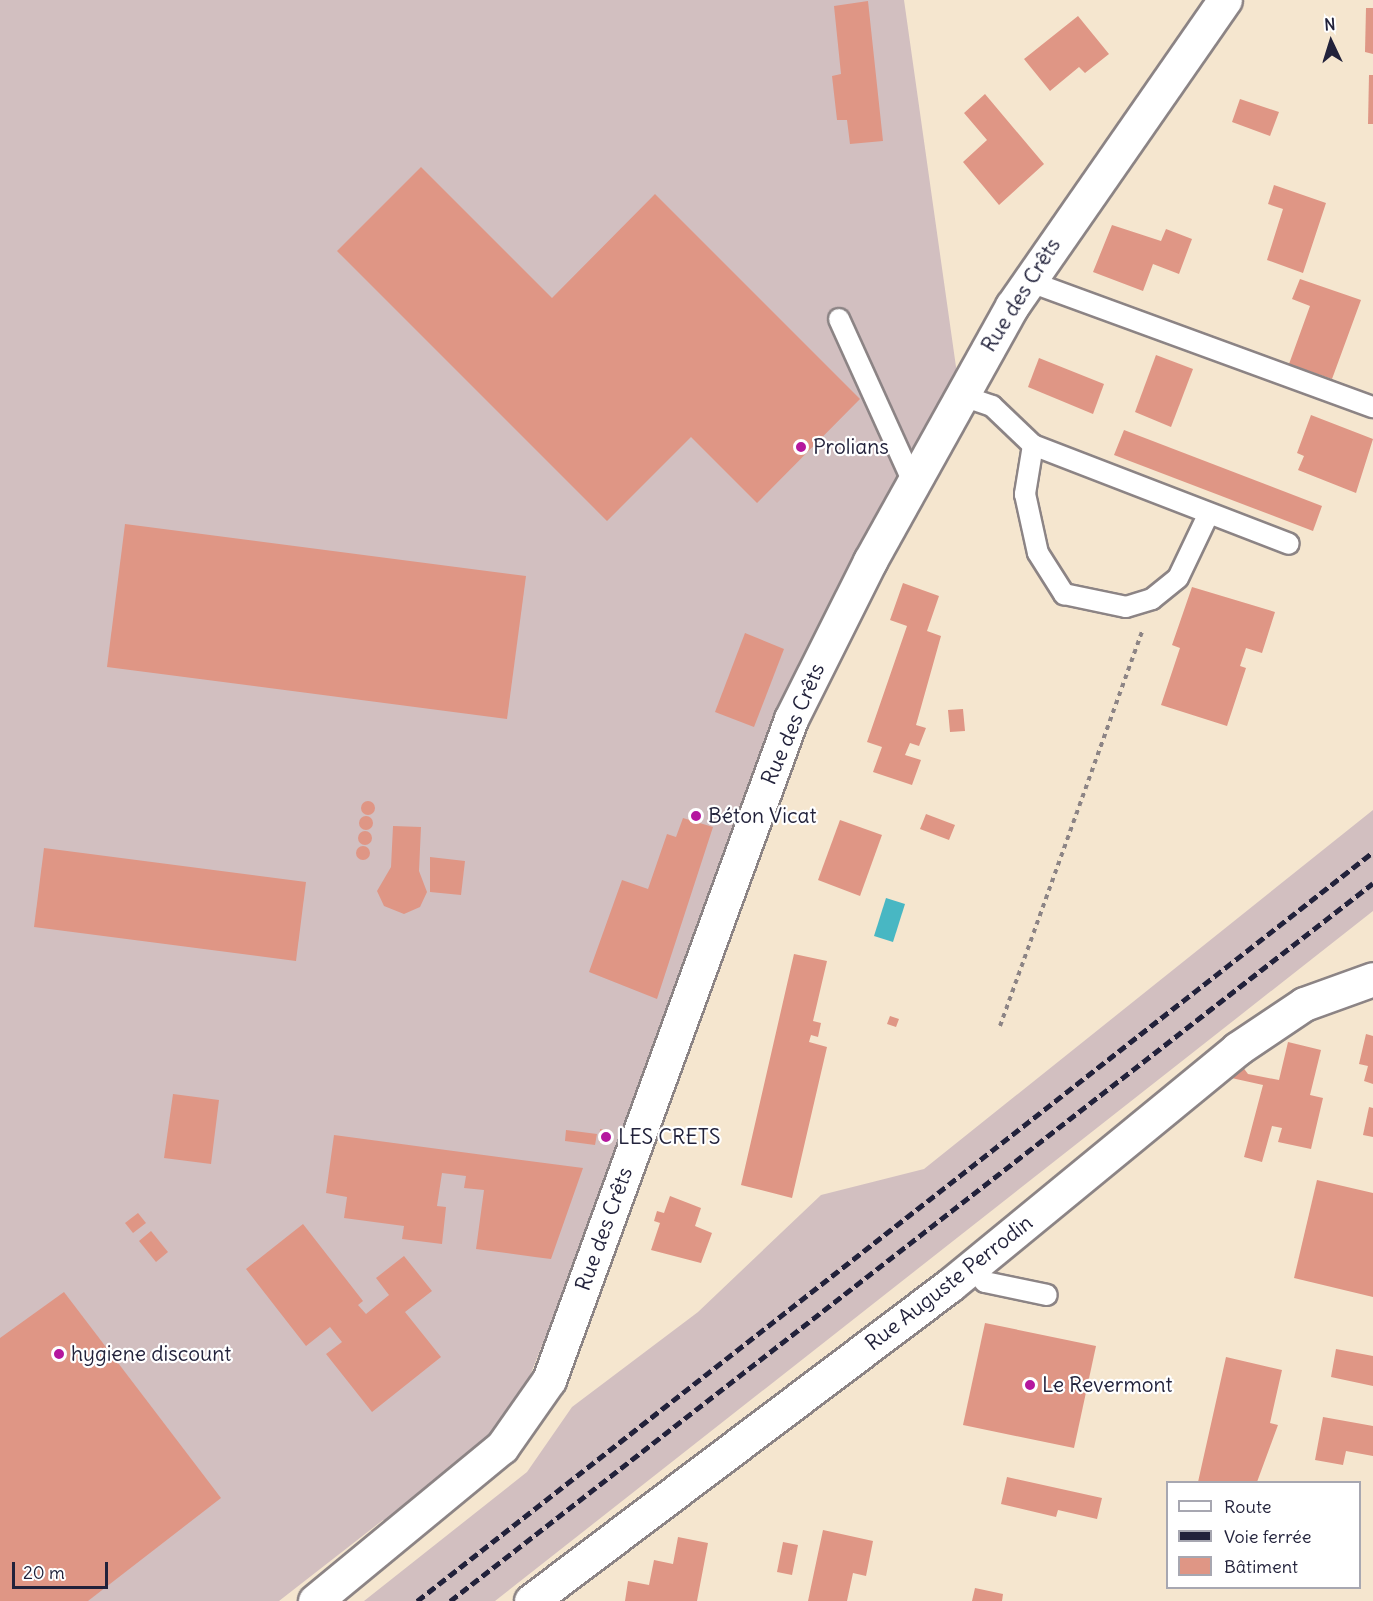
<!DOCTYPE html>
<meta charset="utf-8">
<style>
body{margin:0}
#map{position:relative;width:1373px;height:1601px;overflow:hidden;background:#f5e6cf;font-family:Delius,sans-serif}
div>[style]{position:absolute}
[style*='--x']{left:calc(var(--x)*1px);top:calc(var(--y)*1px);width:calc(var(--w)*1px);rotate:calc(var(--a)*1deg)}
.industrial>*{inset:0;background:#d2bfc0}
.water>*{inset:0;background:#48b7c3}
.building>*{inset:0;background:#df9685}
.round{border-radius:50%}
.path>*{height:4px;margin-top:-2px;transform-origin:0;background:repeating-linear-gradient(90deg,#8c8485 0 4.5px,transparent 0 9px)}
.roads{filter:drop-shadow(2px 0 #8c8485) drop-shadow(-2px 0 #8c8485) drop-shadow(0 2px #8c8485) drop-shadow(0 -2px #8c8485)}
.lane>*{height:20px;margin:-10px;padding:0 10px;transform-origin:10px;border-radius:10px;background:#fff}
.street>*{height:33px;margin:-16.5px;padding:0 16.5px;transform-origin:16.5px;border-radius:16.5px;background:#fff}
.secondary>*{height:33px;margin:-16.5px;padding:0 16.5px;transform-origin:16.5px;border-radius:16.5px;background:#fff}
.rail>*{height:4.5px;margin-top:-2.25px;transform-origin:0;background:repeating-linear-gradient(90deg,#22223b 0 9px,transparent 0 13.5px)}
.dots>*{width:16px;height:16px;translate:-50% -50%;box-sizing:border-box;border:3px solid #fff;border-radius:50%}
span{translate:-50% -50%;white-space:nowrap;text-align:center;line-height:1.15;-webkit-text-stroke:4.5px #fff;paint-order:stroke}
.street-label{font-size:21px;color:#22223b}
.poi-label{font-size:21px;color:#22223b}
.left{translate:0 -50%;text-align:left}
.legend{position:absolute;left:1166px;top:1481px;width:195px;height:108px;box-sizing:border-box;background:#fff;border:2px solid #a7a7b1;margin:0;padding:8px 10px;list-style:none;font-size:18px;color:#22223b}
.legend li{display:flex;align-items:center;gap:12px;height:30px}
.legend b{width:30px;border:2px solid #a7a7b1}
.north{position:absolute;left:1301px;top:12px;width:60px;height:60px;-webkit-text-stroke:4px #fff;paint-order:stroke;rotate:356deg;font-size:16px;font-weight:700;line-height:24px;text-align:center;color:#22223b}
.north::after{content:'';display:block;margin:auto;width:21px;height:27px;background:#22223b;clip-path:polygon(50% 0,100% 100%,50% 72%,0 100%)}
.scale{position:absolute;left:12px;top:1562px;width:96px;height:27px;box-sizing:border-box;border:3px solid #22223b;border-top:0;padding-left:8px;font-size:18px;line-height:21px;white-space:nowrap;color:#22223b;-webkit-text-stroke:4px #fff;paint-order:stroke}
</style>
<div id="map">
<div class="industrial">
<div style="clip-path:polygon(0 0,904px 0,960px 395px,791px 719px,510px 1426px,390px 1524px,383px 1520px,279px 1601px,0 1601px)"></div>
<div style="clip-path:polygon(1373px 810px,1373px 911px,495px 1601px,364px 1601px,527px 1472px,572px 1407px,698px 1312px,821px 1195px,924px 1169px)"></div>
</div>
<div class="water">
<div style="clip-path:polygon(886px 898px,905px 904px,893px 942px,874px 936px)"></div>
</div>
<div class="building">
<div style="clip-path:polygon(868px 1px,883px 141px,850px 144px,847px 120px,837px 120px,832px 76px,841px 74px,834px 6px)"></div>
<div style="clip-path:polygon(1366px 8px,1373px 8px,1373px 54px,1365px 52px)"></div>
<div style="clip-path:polygon(1078px 16px,1109px 54px,1085px 73px,1079px 67px,1050px 91px,1024px 59px)"></div>
<div style="clip-path:polygon(1369px 75px,1373px 75px,1373px 124px,1368px 124px)"></div>
<div style="clip-path:polygon(985px 94px,1044px 164px,999px 205px,963px 162px,987px 140px,964px 113px)"></div>
<div style="clip-path:polygon(1240px 99px,1279px 112px,1270px 136px,1232px 122px)"></div>
<div style="clip-path:polygon(421px 167px,552px 298px,655px 194px,860px 399px,757px 503px,691px 437px,607px 521px,337px 251px)"></div>
<div style="clip-path:polygon(1274px 185px,1326px 203px,1303px 273px,1267px 260px,1283px 209px,1268px 204px)"></div>
<div style="clip-path:polygon(1112px 225px,1161px 241px,1166px 229px,1192px 239px,1179px 274px,1153px 264px,1143px 291px,1093px 272px)"></div>
<div style="clip-path:polygon(1300px 279px,1361px 300px,1332px 379px,1289px 364px,1310px 306px,1292px 299px)"></div>
<div style="clip-path:polygon(1156px 355px,1193px 369px,1171px 427px,1135px 412px)"></div>
<div style="clip-path:polygon(1039px 358px,1104px 384px,1093px 414px,1028px 387px)"></div>
<div style="clip-path:polygon(1311px 415px,1373px 439px,1356px 493px,1298px 470px,1304px 456px,1297px 453px)"></div>
<div style="clip-path:polygon(1124px 430px,1322px 506px,1313px 531px,1114px 455px)"></div>
<div style="clip-path:polygon(125px 524px,526px 576px,507px 719px,107px 667px)"></div>
<div style="clip-path:polygon(903px 583px,939px 596px,927px 631px,941px 636px,916px 725px,926px 728px,919px 746px,910px 743px,905px 755px,921px 760px,912px 785px,873px 772px,882px 747px,867px 742px,907px 626px,890px 620px)"></div>
<div style="clip-path:polygon(1192px 587px,1275px 612px,1262px 653px,1246px 648px,1240px 666px,1246px 668px,1227px 726px,1161px 705px,1180px 648px,1172px 645px)"></div>
<div style="clip-path:polygon(745px 633px,784px 649px,754px 727px,715px 712px)"></div>
<div style="clip-path:polygon(963px 709px,965px 731px,950px 732px,948px 710px)"></div>
<div class="round" style="left:361px;top:801px;width:14px;height:14px"></div>
<div style="clip-path:polygon(926px 814px,955px 825px,949px 840px,920px 829px)"></div>
<div class="round" style="left:359px;top:816px;width:14px;height:14px"></div>
<div style="clip-path:polygon(683px 818px,713px 827px,657px 999px,589px 972px,622px 880px,648px 889px,667px 834px,676px 837px)"></div>
<div style="clip-path:polygon(840px 820px,882px 835px,860px 896px,818px 880px)"></div>
<div style="clip-path:polygon(393px 826px,421px 827px,419px 871px,427px 892px,420px 907px,404px 914px,384px 906px,377px 891px,391px 867px)"></div>
<div class="round" style="left:358px;top:831px;width:14px;height:14px"></div>
<div class="round" style="left:356px;top:846px;width:14px;height:14px"></div>
<div style="clip-path:polygon(44px 848px,306px 882px,296px 961px,34px 927px)"></div>
<div style="clip-path:polygon(430px 857px,465px 861px,461px 895px,430px 892px)"></div>
<div style="clip-path:polygon(794px 954px,827px 961px,813px 1021px,821px 1023px,818px 1037px,811px 1035px,809px 1042px,827px 1047px,792px 1198px,741px 1185px)"></div>
<div style="clip-path:polygon(890px 1016px,899px 1019px,896px 1027px,887px 1024px)"></div>
<div style="clip-path:polygon(1366px 1034px,1373px 1036px,1373px 1084px,1364px 1081px,1368px 1066px,1359px 1064px)"></div>
<div style="clip-path:polygon(1288px 1042px,1321px 1050px,1310px 1095px,1323px 1098px,1311px 1149px,1278px 1142px,1282px 1128px,1272px 1126px,1262px 1162px,1244px 1157px,1263px 1085px,1227px 1077px,1242px 1066px,1248px 1074px,1279px 1080px)"></div>
<div style="clip-path:polygon(173px 1094px,219px 1100px,211px 1164px,164px 1158px)"></div>
<div style="clip-path:polygon(1369px 1107px,1373px 1108px,1373px 1137px,1363px 1135px)"></div>
<div style="clip-path:polygon(600px 1129px,612px 1131px,610px 1143px,599px 1142px)"></div>
<div style="clip-path:polygon(566px 1130px,597px 1134px,595px 1145px,565px 1141px)"></div>
<div style="clip-path:polygon(334px 1135px,431px 1148px,583px 1168px,551px 1259px,535px 1257px,476px 1249px,484px 1190px,464px 1188px,466px 1176px,442px 1173px,437px 1206px,446px 1207px,442px 1244px,402px 1239px,404px 1226px,344px 1218px,347px 1197px,326px 1193px)"></div>
<div style="clip-path:polygon(1317px 1180px,1373px 1193px,1373px 1297px,1294px 1278px)"></div>
<div style="clip-path:polygon(670px 1196px,701px 1208px,695px 1226px,712px 1233px,701px 1263px,651px 1250px,660px 1223px,654px 1221px,657px 1211px,664px 1213px)"></div>
<div style="clip-path:polygon(138px 1213px,146px 1223px,133px 1233px,125px 1223px)"></div>
<div style="clip-path:polygon(303px 1224px,363px 1301px,358px 1305px,366px 1314px,389px 1295px,376px 1278px,404px 1256px,432px 1291px,405px 1312px,441px 1357px,372px 1412px,326px 1354px,342px 1342px,330px 1327px,306px 1346px,246px 1269px)"></div>
<div style="clip-path:polygon(151px 1231px,168px 1252px,156px 1262px,139px 1241px)"></div>
<div style="clip-path:polygon(64px 1292px,221px 1498px,88px 1601px,0 1601px,0 1338px)"></div>
<div style="clip-path:polygon(985px 1323px,1096px 1346px,1074px 1448px,963px 1425px)"></div>
<div style="clip-path:polygon(1336px 1349px,1373px 1356px,1373px 1386px,1331px 1377px)"></div>
<div style="clip-path:polygon(1226px 1357px,1282px 1370px,1270px 1423px,1278px 1425px,1257px 1482px,1198px 1482px)"></div>
<div style="clip-path:polygon(1323px 1417px,1373px 1426px,1373px 1456px,1346px 1451px,1343px 1465px,1315px 1460px)"></div>
<div style="clip-path:polygon(1007px 1477px,1102px 1498px,1097px 1519px,1058px 1510px,1056px 1517px,1001px 1504px)"></div>
<div style="clip-path:polygon(823px 1530px,873px 1541px,866px 1576px,853px 1573px,847px 1601px,808px 1601px)"></div>
<div style="clip-path:polygon(678px 1537px,708px 1543px,697px 1601px,625px 1601px,628px 1581px,649px 1585px,654px 1560px,673px 1564px)"></div>
<div style="clip-path:polygon(783px 1542px,798px 1545px,792px 1575px,777px 1572px)"></div>
<div style="clip-path:polygon(975px 1588px,1003px 1594px,1002px 1601px,972px 1601px)"></div>
</div>
<div class="path">
<div style="--x:1000;--y:1026;--w:422;--a:-70.2"></div>
</div>
<div class="roads">
<div class="lane">
<div style="--x:1028;--y:281;--w:367;--a:20.1"></div>
<div style="--x:839;--y:319;--w:179;--a:65.6"></div>
<div style="--x:960;--y:395;--w:34;--a:19"></div>
<div style="--x:992;--y:406;--w:57;--a:43.6"></div>
<div style="--x:1033;--y:445;--w:274;--a:21.1"></div>
<div style="--x:1033;--y:445;--w:50;--a:99.3"></div>
<div style="--x:1025;--y:494;--w:60;--a:77.6"></div>
<div style="--x:1038;--y:553;--w:49;--a:57.6"></div>
<div style="--x:1064;--y:594;--w:63;--a:11.8"></div>
<div style="--x:1126;--y:607;--w:27;--a:-17"></div>
<div style="--x:1152;--y:599;--w:33;--a:-39"></div>
<div style="--x:1178;--y:578;--w:70;--a:-64.5"></div>
<div style="--x:972;--y:1267;--w:20;--a:49"></div>
<div style="--x:985;--y:1282;--w:63;--a:11.8"></div>
</div>
<div class="street">
<div style="--x:531;--y:1601;--w:525;--a:-37.02"></div>
<div style="--x:950;--y:1285;--w:372;--a:-39.4"></div>
<div style="--x:1237;--y:1049;--w:81;--a:-33.9"></div>
<div style="--x:1304;--y:1004;--w:73;--a:-19.9"></div>
</div>
<div class="secondary">
<div style="--x:315;--y:1601;--w:242;--a:-39.5"></div>
<div style="--x:502;--y:1447;--w:82;--a:-55"></div>
<div style="--x:549;--y:1380;--w:704;--a:-69.89"></div>
<div style="--x:791;--y:719;--w:177;--a:-63.4"></div>
<div style="--x:870;--y:561;--w:292;--a:-60.9"></div>
<div style="--x:1012;--y:306;--w:373;--a:-55.2"></div>
</div>
</div>
<div class="rail">
<div style="--x:417;--y:1601;--w:1214;--a:-38.08"></div>
<div style="--x:450;--y:1601;--w:1169;--a:-37.88"></div>
</div>
<div class="dots">
<div style="left:801px;top:447px;background:#b5179e"></div>
<div style="left:696px;top:816px;background:#b5179e"></div>
<div style="left:606px;top:1137px;background:#b5179e"></div>
<div style="left:59px;top:1354px;background:#b5179e"></div>
<div style="left:1030px;top:1385px;background:#b5179e"></div>
</div>
<div class="street-label">
<span style="left:1021px;top:295px;rotate:-58deg">Rue des Crêts</span>
<span style="left:793px;top:724px;rotate:-67deg">Rue des Crêts</span>
<span style="left:604px;top:1229px;rotate:-70deg">Rue des Crêts</span>
<span style="left:949px;top:1283px;rotate:-38deg">Rue Auguste Perrodin</span>
</div>
<div class="poi-label">
<span class="left" style="left:813px;top:447px">Prolians</span>
<span class="left" style="left:708px;top:816px">Béton Vicat</span>
<span class="left" style="left:618px;top:1137px">LES CRETS</span>
<span class="left" style="left:71px;top:1354px">hygiene discount</span>
<span class="left" style="left:1042px;top:1385px">Le Revermont</span>
</div>
<ul class="legend">
<li><b style="height:8px;background:#fff"></b>Route</li>
<li><b style="height:8px;background:#22223b"></b>Voie ferrée</li>
<li><b style="height:16px;background:#df9685"></b>Bâtiment</li>
</ul>
<div class="north">N</div>
<div class="scale">20 m</div>
</div>
